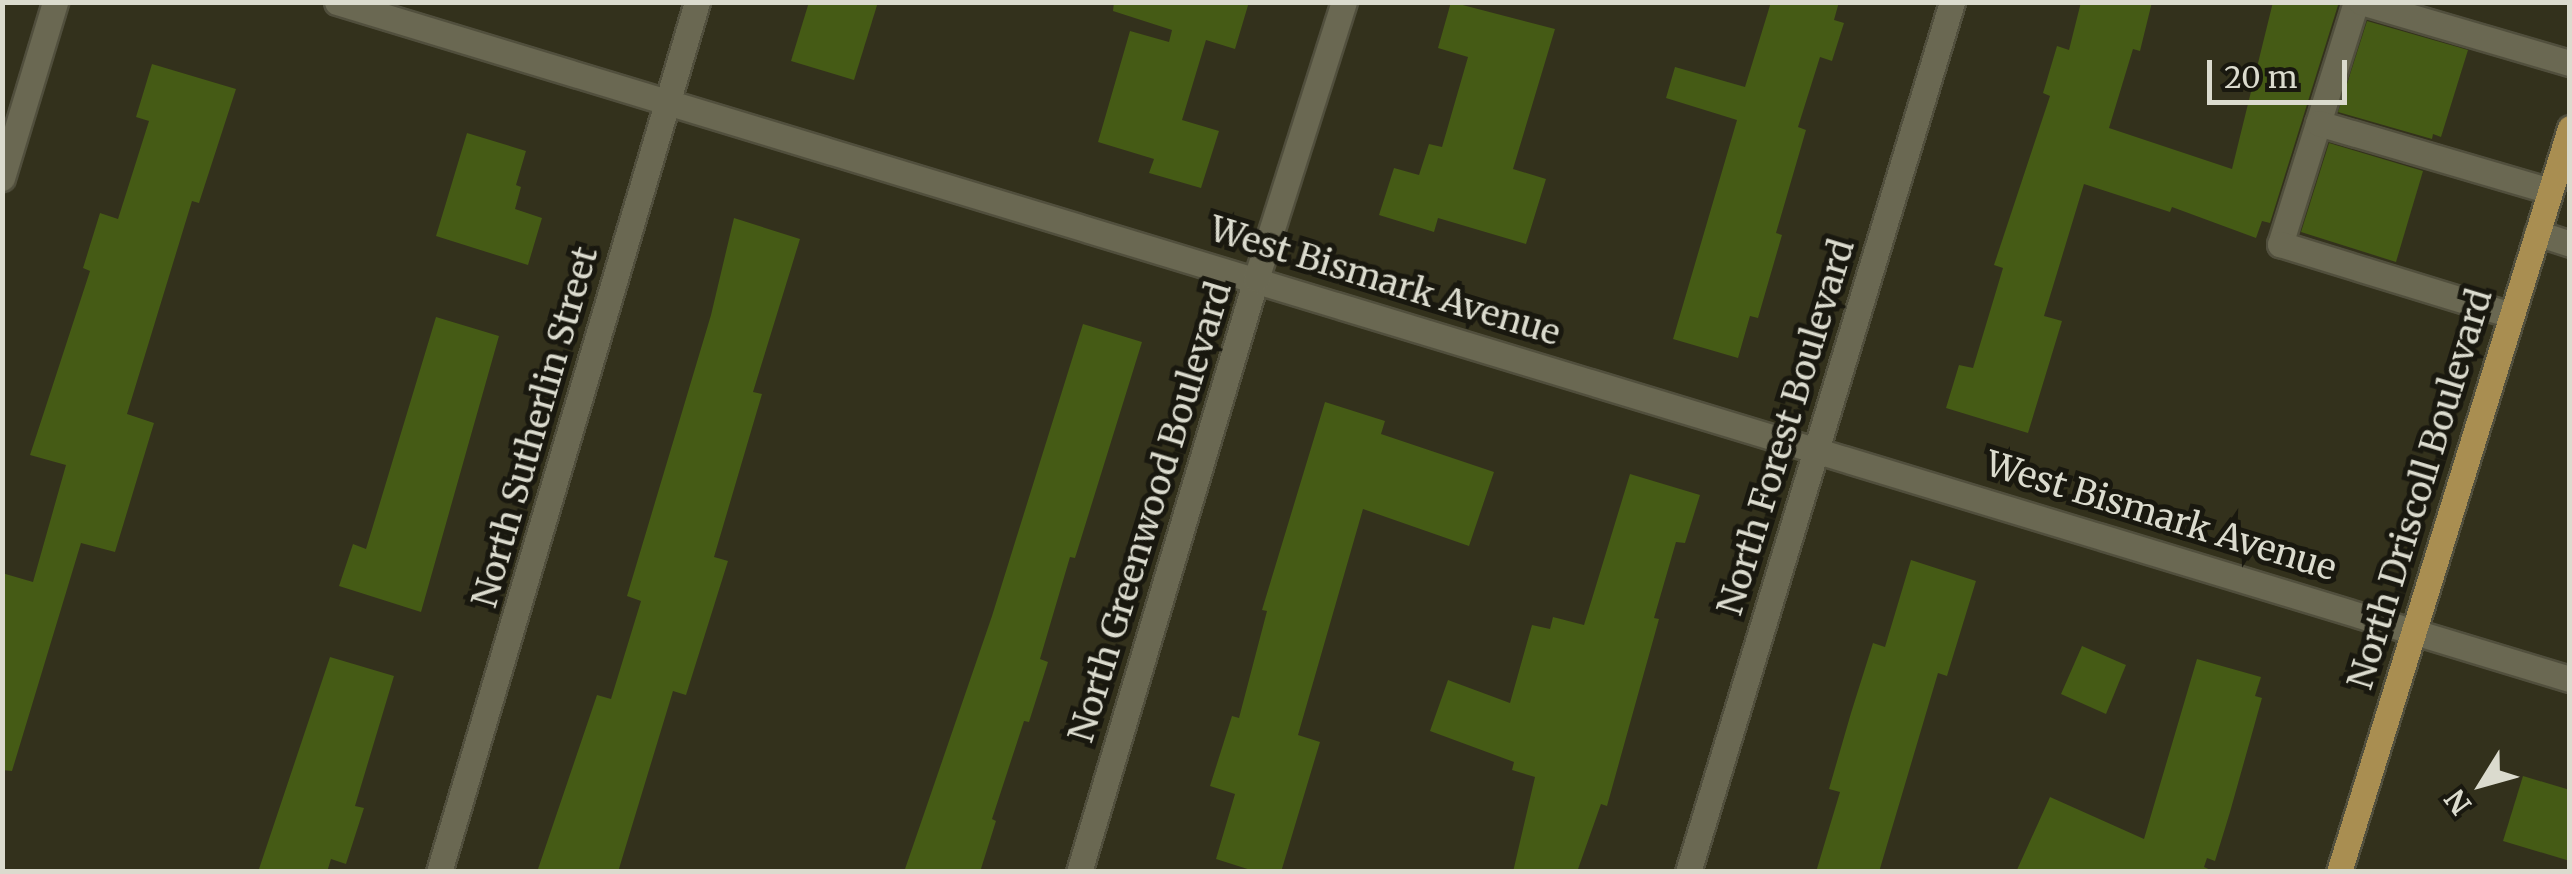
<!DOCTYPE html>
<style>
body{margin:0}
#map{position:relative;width:2572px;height:874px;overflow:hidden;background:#33311c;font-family:Merriweather,serif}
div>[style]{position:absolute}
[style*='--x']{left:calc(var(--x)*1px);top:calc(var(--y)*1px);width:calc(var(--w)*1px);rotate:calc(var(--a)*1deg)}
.building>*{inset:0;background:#455b15}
.roads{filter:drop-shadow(2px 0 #514f3d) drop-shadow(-2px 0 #514f3d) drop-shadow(0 2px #514f3d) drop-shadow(0 -2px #514f3d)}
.minor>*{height:25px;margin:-12.5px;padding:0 12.5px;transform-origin:12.5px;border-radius:12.5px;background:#6a6852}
.major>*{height:25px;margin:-12.5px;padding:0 12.5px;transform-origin:12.5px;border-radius:12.5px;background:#a98e51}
span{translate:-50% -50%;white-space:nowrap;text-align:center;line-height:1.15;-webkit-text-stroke:10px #19180f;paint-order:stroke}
.street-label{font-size:35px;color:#dbdbce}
.frame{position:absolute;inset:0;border:5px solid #dbdbce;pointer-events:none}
.north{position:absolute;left:2432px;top:734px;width:100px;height:100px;-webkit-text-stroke:8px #19180f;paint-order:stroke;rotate:233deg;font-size:28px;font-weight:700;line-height:40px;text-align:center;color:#dbdbce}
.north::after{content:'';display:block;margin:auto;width:35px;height:45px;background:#dbdbce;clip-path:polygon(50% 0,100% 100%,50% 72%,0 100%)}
.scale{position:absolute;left:2207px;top:60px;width:140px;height:45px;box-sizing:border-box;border:5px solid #dbdbce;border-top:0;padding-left:12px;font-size:30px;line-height:35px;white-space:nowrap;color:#dbdbce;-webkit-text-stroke:8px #19180f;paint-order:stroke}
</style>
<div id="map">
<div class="building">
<div style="clip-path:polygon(809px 2px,878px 2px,854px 80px,791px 61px)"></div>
<div style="clip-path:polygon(1114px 2px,1249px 2px,1235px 49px,1206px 40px,1182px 120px,1219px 131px,1201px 188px,1149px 173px,1154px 159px,1098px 142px,1130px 31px,1169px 42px,1172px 30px,1113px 11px)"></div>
<div style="clip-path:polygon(1451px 2px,1555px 29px,1513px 169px,1546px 179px,1526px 244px,1438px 218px,1434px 232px,1379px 215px,1394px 168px,1419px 175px,1429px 144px,1442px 147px,1468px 57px,1438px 48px)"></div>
<div style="clip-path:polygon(1771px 2px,1839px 2px,1834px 20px,1844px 23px,1832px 61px,1820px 57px,1798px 127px,1806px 130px,1776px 233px,1782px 235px,1758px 318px,1750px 316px,1738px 358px,1673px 339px,1737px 120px,1666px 98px,1675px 67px,1745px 87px)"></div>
<div style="clip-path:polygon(2081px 2px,2152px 2px,2140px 51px,2133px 49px,2109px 128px,2232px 169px,2273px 2px,2339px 2px,2270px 223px,2262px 221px,2256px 238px,2172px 207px,2170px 212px,2084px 184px,2044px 316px,2062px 321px,2028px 433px,1946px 408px,1959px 365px,1973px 368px,2003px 268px,1994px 265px,2050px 96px,2043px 93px,2057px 46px,2069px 50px)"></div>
<div style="clip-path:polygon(2367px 21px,2468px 50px,2441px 137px,2433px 134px,2432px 139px,2338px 112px)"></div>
<div style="clip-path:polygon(152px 64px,236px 89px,199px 203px,192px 201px,127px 414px,154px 423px,115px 552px,81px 543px,12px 771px,2px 770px,2px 573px,33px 582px,66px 465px,30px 455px,90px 271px,83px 268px,100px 213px,118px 219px,149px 121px,136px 117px)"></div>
<div style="clip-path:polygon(467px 133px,526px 151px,516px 185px,521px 187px,515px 209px,542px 218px,528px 265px,436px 236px)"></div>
<div style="clip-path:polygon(2329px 143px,2423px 171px,2396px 262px,2301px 232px)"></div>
<div style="clip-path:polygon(734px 218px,800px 239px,753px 392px,762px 394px,714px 557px,728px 561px,686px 695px,673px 691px,618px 872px,537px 872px,597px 695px,611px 699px,641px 601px,627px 596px,711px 315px)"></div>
<div style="clip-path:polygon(436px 317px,499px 336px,421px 612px,339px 586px,353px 544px,366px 549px)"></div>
<div style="clip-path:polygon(1083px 324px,1142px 342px,1075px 558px,1070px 557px,1040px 659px,1048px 662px,1029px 722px,1024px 721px,992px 819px,996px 821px,980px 872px,904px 872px,992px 616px)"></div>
<div style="clip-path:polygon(1325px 402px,1385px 421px,1381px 434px,1494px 472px,1469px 546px,1363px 509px,1298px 735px,1320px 742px,1281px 872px,1257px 872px,1216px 859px,1235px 794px,1210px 786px,1232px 716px,1239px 718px,1267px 611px,1262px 610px)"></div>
<div style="clip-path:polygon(1630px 474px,1700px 495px,1685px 543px,1676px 542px,1654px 618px,1659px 619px,1607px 806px,1601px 804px,1577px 872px,1513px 872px,1535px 777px,1512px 770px,1514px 762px,1430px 731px,1448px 680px,1510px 703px,1532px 625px,1550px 629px,1553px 617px,1584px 625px)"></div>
<div style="clip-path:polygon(1911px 560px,1976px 581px,1947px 676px,1938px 673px,1879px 872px,1816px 872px,1840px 792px,1829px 789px,1851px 713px,1873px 643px,1885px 647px)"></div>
<div style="clip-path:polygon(2082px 646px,2126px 665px,2106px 714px,2061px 694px)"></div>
<div style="clip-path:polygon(330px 657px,394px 676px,355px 806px,364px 808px,346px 864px,331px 859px,327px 872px,258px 872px)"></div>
<div style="clip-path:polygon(2197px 659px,2261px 677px,2255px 696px,2262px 698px,2230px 812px,2215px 861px,2207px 858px,2204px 867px,2215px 872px,2016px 872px,2050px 797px,2144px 839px)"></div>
<div style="clip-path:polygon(2523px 776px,2570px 790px,2570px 861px,2503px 841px)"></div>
</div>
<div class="roads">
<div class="minor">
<div style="--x:337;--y:2;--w:2333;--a:16.87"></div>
<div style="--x:2356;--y:2;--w:254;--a:107.4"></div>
<div style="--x:2280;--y:244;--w:242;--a:17.1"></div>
<div style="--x:2361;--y:2;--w:218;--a:16.3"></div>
<div style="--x:2318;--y:123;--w:242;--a:16.3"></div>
<div style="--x:2;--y:178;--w:184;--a:-73.2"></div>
<div style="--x:2537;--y:233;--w:35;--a:18"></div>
<div style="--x:439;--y:872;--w:907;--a:-73.48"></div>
<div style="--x:1079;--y:872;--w:619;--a:-73.38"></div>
<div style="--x:1256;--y:279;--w:291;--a:-72.4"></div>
<div style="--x:1688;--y:872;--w:909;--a:-73.12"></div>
</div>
<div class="major">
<div style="--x:2339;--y:872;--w:779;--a:-72.75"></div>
</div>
</div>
<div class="street-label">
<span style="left:1385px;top:281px;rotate:17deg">West Bismark Avenue</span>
<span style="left:535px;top:427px;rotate:-74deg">North Sutherlin Street</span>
<span style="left:1786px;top:427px;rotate:-73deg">North Forest Boulevard</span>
<span style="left:2420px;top:489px;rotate:-73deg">North Driscoll Boulevard</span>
<span style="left:1150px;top:512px;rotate:-73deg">North Greenwood Boulevard</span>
<span style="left:2161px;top:516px;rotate:17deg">West Bismark Avenue</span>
</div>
<div class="frame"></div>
<div class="north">N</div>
<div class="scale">20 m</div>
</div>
